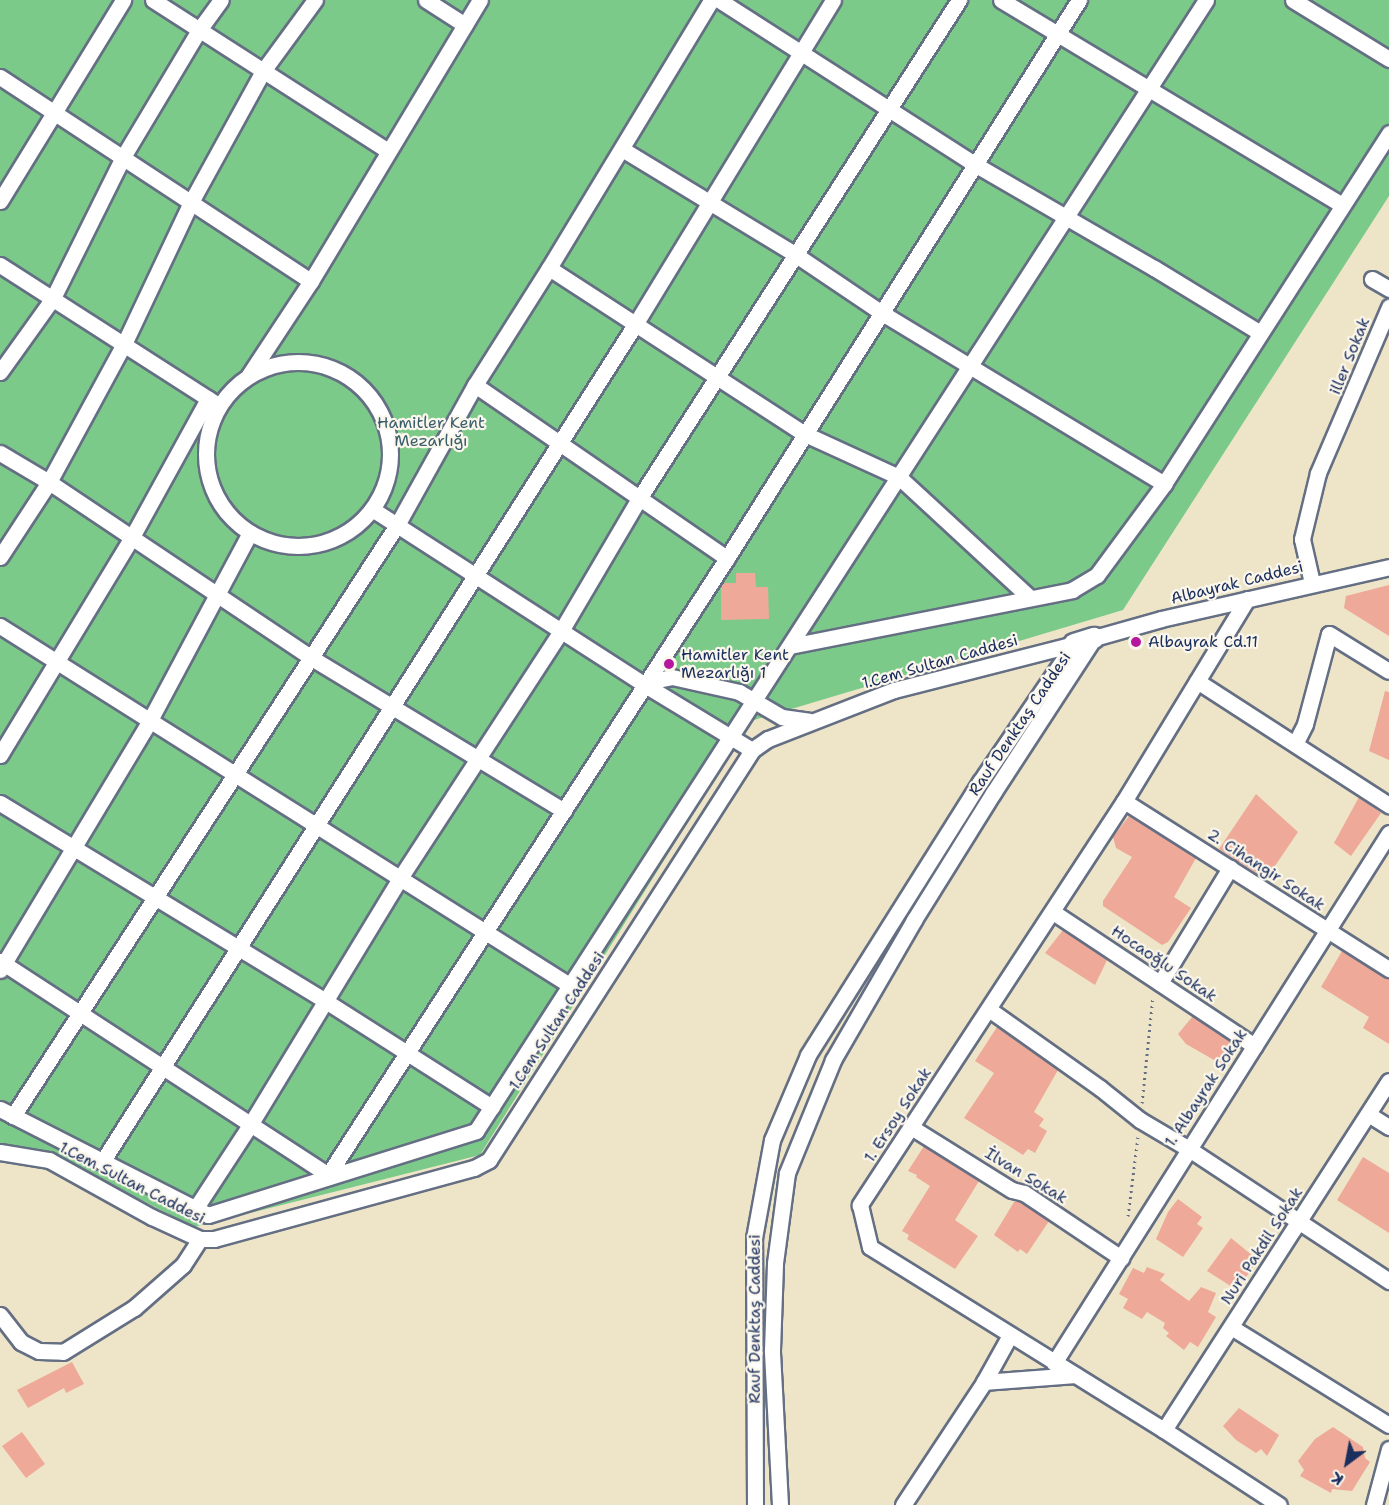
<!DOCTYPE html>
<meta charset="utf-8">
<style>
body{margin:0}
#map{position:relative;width:1389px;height:1505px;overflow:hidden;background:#eee5c8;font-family:"Shantell Sans",sans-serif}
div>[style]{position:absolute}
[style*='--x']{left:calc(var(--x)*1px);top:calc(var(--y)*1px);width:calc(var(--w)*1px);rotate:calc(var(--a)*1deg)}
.green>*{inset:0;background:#7cca8a}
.building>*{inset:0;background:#efa998}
.path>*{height:3px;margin-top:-1.5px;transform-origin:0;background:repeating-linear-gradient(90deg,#656f83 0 1.5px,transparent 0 6px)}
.roads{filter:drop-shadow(2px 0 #656f83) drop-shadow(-2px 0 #656f83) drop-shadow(0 2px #656f83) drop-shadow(0 -2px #656f83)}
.minor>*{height:15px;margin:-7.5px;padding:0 7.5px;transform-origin:7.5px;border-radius:7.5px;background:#fff}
.minor>.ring{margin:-7.5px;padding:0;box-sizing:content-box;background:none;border:15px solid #fff;border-radius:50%}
.major>*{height:20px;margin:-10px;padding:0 10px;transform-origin:10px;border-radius:10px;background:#fff}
.dots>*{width:16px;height:16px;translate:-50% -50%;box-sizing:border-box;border:3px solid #fbf7ec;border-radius:50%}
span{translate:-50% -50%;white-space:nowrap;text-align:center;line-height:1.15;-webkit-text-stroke:4.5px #fbf7ec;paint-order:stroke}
.street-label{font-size:16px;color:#1b2f5e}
.park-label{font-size:16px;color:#385e6b}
.poi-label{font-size:16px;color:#1b2f5e}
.left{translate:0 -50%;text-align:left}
.north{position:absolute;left:1317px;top:1433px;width:60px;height:60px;-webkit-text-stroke:4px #fbf7ec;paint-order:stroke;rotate:212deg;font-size:16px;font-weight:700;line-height:24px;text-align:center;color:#1b2f5e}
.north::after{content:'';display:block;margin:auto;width:21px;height:27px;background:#1b2f5e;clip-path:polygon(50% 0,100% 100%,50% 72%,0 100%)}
</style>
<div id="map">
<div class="green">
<div style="clip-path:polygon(0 0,1389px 0,1389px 196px,1123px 610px,751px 721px,480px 1155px,194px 1227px,53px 1155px,0 1151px)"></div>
</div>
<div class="building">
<div style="clip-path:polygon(736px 573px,755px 573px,756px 587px,768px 587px,769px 619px,721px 620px,721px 586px,723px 583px,736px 583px)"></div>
<div style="clip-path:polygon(1389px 585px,1389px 636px,1344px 608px,1346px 596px)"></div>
<div style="clip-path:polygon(1385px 691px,1389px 692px,1389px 760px,1369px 751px)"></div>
<div style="clip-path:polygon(1256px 794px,1298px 832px,1266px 879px,1219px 849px)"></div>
<div style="clip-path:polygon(1359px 797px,1381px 813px,1351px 856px,1334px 843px)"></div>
<div style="clip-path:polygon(1129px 816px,1196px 858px,1174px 897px,1191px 908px,1168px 942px,1162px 945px,1103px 906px,1103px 901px,1132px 857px,1116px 848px,1113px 837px)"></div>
<div style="clip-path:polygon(1063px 930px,1107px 960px,1095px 985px,1045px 953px)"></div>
<div style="clip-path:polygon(1342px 951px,1389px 979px,1389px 1044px,1363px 1028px,1369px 1017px,1321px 987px)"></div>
<div style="clip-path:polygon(1193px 1016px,1236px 1045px,1221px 1064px,1186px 1044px,1178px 1034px)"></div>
<div style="clip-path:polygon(997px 1027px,1058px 1070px,1034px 1112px,1044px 1119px,1039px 1126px,1047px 1131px,1035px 1153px,1028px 1149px,1023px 1155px,964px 1118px,994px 1073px,975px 1061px)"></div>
<div style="clip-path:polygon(924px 1146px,979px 1181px,955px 1220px,978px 1236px,955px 1269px,907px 1239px,909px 1235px,902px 1231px,930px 1186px,916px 1177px,917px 1175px,908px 1171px)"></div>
<div style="clip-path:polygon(1363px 1157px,1389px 1173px,1389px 1233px,1337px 1200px)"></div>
<div style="clip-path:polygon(1178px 1199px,1202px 1217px,1197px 1224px,1203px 1228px,1183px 1257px,1156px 1239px,1168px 1212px)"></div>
<div style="clip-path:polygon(1014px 1202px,1020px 1202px,1049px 1221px,1027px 1254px,1020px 1249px,1018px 1252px,994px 1235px)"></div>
<div style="clip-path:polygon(1231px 1238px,1258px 1260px,1237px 1290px,1207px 1271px)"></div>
<div style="clip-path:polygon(1147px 1267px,1165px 1274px,1160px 1280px,1189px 1301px,1201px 1287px,1216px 1293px,1208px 1312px,1216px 1317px,1198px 1347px,1190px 1342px,1184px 1350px,1166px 1336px,1169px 1333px,1163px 1328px,1165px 1323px,1147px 1312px,1142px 1319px,1123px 1308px,1128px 1299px,1119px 1294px,1133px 1268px,1144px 1273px)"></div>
<div style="clip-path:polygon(72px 1362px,84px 1384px,66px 1393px,64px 1388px,28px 1408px,17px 1390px)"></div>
<div style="clip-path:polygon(1239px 1408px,1279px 1435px,1267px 1456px,1261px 1449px,1256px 1453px,1236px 1440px,1223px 1426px)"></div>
<div style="clip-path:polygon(1333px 1427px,1363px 1447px,1365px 1458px,1370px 1462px,1352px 1491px,1332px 1489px,1331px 1493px,1300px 1476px,1304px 1470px,1298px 1461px,1315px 1439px)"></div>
<div style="clip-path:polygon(22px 1432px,45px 1464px,26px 1478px,2px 1446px)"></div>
</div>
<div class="path">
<div style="--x:1142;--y:1103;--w:108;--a:-84.1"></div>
<div style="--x:1128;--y:1216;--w:80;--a:-82.8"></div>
</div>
<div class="roads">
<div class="minor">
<div style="--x:153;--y:0;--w:279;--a:32.7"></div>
<div style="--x:426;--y:0;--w:46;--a:32.7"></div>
<div style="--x:719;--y:0;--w:305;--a:32.7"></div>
<div style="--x:976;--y:165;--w:206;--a:30.1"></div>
<div style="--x:1154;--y:268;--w:123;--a:31.4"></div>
<div style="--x:1001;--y:0;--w:398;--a:31"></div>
<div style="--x:1293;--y:0;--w:113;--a:31.6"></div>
<div style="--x:0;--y:77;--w:372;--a:33.3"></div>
<div style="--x:622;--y:149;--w:204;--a:31.3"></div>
<div style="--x:796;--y:255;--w:104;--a:34"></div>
<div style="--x:882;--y:313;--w:330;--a:31.2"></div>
<div style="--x:0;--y:201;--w:236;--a:-58.5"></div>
<div style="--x:0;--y:265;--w:255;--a:32.7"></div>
<div style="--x:549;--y:268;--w:305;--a:33"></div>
<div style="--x:805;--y:434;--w:103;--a:24.6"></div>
<div style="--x:899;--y:477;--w:177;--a:42.7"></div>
<div style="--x:1372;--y:279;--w:20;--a:30"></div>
<div class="ring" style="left:206px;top:362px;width:169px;height:169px"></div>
<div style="--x:0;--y:372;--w:91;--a:-54.4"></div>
<div style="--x:53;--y:298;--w:157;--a:-63.6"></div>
<div style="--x:123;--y:157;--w:148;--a:-59.1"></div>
<div style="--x:199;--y:30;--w:37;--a:-54"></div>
<div style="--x:249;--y:375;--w:113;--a:-56.6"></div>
<div style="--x:311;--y:281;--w:328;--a:-59"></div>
<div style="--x:475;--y:385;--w:306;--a:34.5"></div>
<div style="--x:0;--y:453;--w:57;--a:30.6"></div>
<div style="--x:49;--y:482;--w:314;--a:33.8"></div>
<div style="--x:310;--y:657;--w:297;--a:31.2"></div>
<div style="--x:372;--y:509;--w:325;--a:32.8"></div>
<div style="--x:645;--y:685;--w:125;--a:31.3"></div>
<div style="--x:0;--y:557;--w:90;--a:-56.8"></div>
<div style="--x:49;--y:482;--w:157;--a:-61.5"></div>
<div style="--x:124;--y:344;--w:157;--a:-64.7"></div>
<div style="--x:191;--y:202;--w:149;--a:-61.2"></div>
<div style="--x:263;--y:71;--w:88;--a:-53.8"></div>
<div style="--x:1312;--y:583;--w:45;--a:-102.8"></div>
<div style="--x:1302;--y:539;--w:68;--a:-76.4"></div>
<div style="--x:1318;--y:473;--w:181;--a:-66.8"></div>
<div style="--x:1247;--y:599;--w:237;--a:121.3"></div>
<div style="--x:1124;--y:801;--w:483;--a:123.2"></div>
<div style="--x:860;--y:1205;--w:43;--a:76.6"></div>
<div style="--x:870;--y:1247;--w:346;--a:31.9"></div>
<div style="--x:1164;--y:1430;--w:137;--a:33.1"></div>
<div style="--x:0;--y:626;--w:675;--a:32.23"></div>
<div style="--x:790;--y:646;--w:288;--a:-11.2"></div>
<div style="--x:1072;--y:590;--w:29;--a:-31"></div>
<div style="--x:1097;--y:575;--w:113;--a:-53.6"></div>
<div style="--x:1164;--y:484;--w:417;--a:-57.3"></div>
<div style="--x:1197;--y:681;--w:229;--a:32.9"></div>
<div style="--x:647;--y:682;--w:25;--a:-11"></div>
<div style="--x:672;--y:677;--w:69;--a:12.6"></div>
<div style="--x:739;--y:692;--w:50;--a:30.2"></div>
<div style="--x:782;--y:717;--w:27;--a:8"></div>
<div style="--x:1295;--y:744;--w:22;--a:-63"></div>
<div style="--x:1305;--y:724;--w:93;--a:-75.1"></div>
<div style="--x:1329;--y:634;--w:70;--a:31.7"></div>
<div style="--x:0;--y:755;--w:255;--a:-58.8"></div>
<div style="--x:132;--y:537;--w:158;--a:-61.2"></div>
<div style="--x:1124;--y:801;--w:314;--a:32.4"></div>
<div style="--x:0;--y:803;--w:379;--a:31.3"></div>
<div style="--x:324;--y:1000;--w:199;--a:32.5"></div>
<div style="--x:1053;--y:912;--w:242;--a:33.6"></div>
<div style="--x:0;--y:961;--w:392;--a:33.1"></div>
<div style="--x:328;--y:1175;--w:735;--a:-57.11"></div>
<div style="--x:727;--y:558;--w:660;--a:-57.76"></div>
<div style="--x:0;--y:970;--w:292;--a:-59"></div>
<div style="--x:150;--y:720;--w:212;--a:-61.9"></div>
<div style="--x:1160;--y:983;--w:135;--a:-58.7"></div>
<div style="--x:990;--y:1010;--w:135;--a:35.3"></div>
<div style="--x:1100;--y:1088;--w:51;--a:38.7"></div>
<div style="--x:1140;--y:1120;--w:57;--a:30.6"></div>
<div style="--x:1189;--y:1149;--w:240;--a:33.4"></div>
<div style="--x:0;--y:1109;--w:233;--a:27"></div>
<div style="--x:208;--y:1215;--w:281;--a:-17.4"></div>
<div style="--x:476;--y:1131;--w:1346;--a:-57.16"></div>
<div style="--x:1368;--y:1114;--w:25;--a:32"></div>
<div style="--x:13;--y:1116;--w:705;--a:-56.99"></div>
<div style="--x:397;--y:525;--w:160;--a:-60.9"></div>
<div style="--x:475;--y:385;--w:138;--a:-57.7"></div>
<div style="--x:549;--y:268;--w:313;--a:-58.8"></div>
<div style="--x:911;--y:1127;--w:119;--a:32"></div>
<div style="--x:1012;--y:1190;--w:12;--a:14"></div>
<div style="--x:1024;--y:1193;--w:117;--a:33.8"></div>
<div style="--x:0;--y:1152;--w:50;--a:9.3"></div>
<div style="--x:49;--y:1160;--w:118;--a:29"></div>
<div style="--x:152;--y:1217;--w:53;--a:24.6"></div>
<div style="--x:200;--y:1239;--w:14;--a:0"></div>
<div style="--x:214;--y:1239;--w:270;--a:-15.3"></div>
<div style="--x:474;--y:1168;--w:17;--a:-28"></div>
<div style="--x:489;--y:1160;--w:487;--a:-57.3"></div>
<div style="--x:752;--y:750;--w:19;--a:-35"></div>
<div style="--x:768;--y:739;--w:135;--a:-21.3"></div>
<div style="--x:894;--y:690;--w:186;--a:-14.3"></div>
<div style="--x:102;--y:1162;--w:995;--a:-57.52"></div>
<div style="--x:636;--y:323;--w:378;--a:-58.6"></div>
<div style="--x:195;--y:1209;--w:100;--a:-56.8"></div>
<div style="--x:250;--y:1125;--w:289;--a:-58.7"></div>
<div style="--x:400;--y:878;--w:295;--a:-56.9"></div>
<div style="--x:561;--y:631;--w:156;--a:-59.5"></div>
<div style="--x:640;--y:497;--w:591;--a:-57.31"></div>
<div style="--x:0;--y:1315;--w:34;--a:52"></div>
<div style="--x:21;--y:1342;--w:20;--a:27"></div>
<div style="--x:39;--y:1351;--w:24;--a:2"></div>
<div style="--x:63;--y:1352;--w:84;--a:-31.8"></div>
<div style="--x:134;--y:1308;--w:65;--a:-41.3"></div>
<div style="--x:183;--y:1265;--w:31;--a:-57"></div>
<div style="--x:1231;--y:1327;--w:186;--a:31.8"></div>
<div style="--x:1054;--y:1363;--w:627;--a:-57.7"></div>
<div style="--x:984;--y:1382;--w:54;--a:-61"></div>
<div style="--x:1164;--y:1430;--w:415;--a:-57.2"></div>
<div style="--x:755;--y:1505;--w:267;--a:-90.2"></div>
<div style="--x:754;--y:1238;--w:100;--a:-79.6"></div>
<div style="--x:772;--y:1140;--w:92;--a:-67"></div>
<div style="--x:808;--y:1055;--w:323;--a:-57.8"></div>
<div style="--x:980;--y:782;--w:167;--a:-55.7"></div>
<div style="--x:780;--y:1505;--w:155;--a:-93"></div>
<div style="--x:772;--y:1350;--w:87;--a:-88"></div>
<div style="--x:775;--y:1263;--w:91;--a:-82.4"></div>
<div style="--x:787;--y:1173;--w:122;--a:-67.8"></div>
<div style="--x:833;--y:1060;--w:162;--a:-59.9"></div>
<div style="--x:914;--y:920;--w:150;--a:-58.1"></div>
<div style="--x:993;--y:793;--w:185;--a:-56.9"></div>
<div style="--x:1094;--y:638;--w:70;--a:-15.8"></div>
<div style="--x:1161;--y:619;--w:234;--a:-12.8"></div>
<div style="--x:903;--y:1505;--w:147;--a:-56.6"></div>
<div style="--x:984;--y:1382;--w:91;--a:-4.4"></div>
<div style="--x:1374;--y:1505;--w:58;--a:-75"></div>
</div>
<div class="major">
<div style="--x:1074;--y:644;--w:21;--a:-17"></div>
</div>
</div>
<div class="dots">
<div style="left:1136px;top:642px;background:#b5179e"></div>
<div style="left:669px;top:664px;background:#b5179e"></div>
</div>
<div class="street-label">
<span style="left:1350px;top:356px;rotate:-68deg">iller Sokak</span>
<span style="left:1237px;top:583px;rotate:-14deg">Albayrak Caddesi</span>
<span style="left:940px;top:662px;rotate:-16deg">1.Cem Sultan Caddesi</span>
<span style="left:1020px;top:724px;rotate:-56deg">Rauf Denktaş Caddesi</span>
<span style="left:1266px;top:870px;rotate:33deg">2. Cihangir Sokak</span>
<span style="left:1164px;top:964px;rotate:34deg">Hocaoğlu Sokak</span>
<span style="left:557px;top:1021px;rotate:-57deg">1.Cem Sultan Caddesi</span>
<span style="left:1206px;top:1088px;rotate:-57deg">1. Albayrak Sokak</span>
<span style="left:898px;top:1115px;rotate:-57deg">1. Ersoy Sokak</span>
<span style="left:1026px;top:1176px;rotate:31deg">İlvan Sokak</span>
<span style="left:132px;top:1183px;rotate:27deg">1.Cem Sultan Caddesi</span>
<span style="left:1262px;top:1246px;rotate:-57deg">Nuri Pakdil Sokak</span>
<span style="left:755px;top:1319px;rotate:-90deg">Rauf Denktaş Caddesi</span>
</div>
<div class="park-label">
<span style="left:431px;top:432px">Hamitler Kent<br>Mezarlığı</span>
</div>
<div class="poi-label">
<span class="left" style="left:1148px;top:642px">Albayrak Cd.11</span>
<span class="left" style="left:681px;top:664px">Hamitler Kent<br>Mezarlığı 1</span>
</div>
<div class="north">K</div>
</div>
